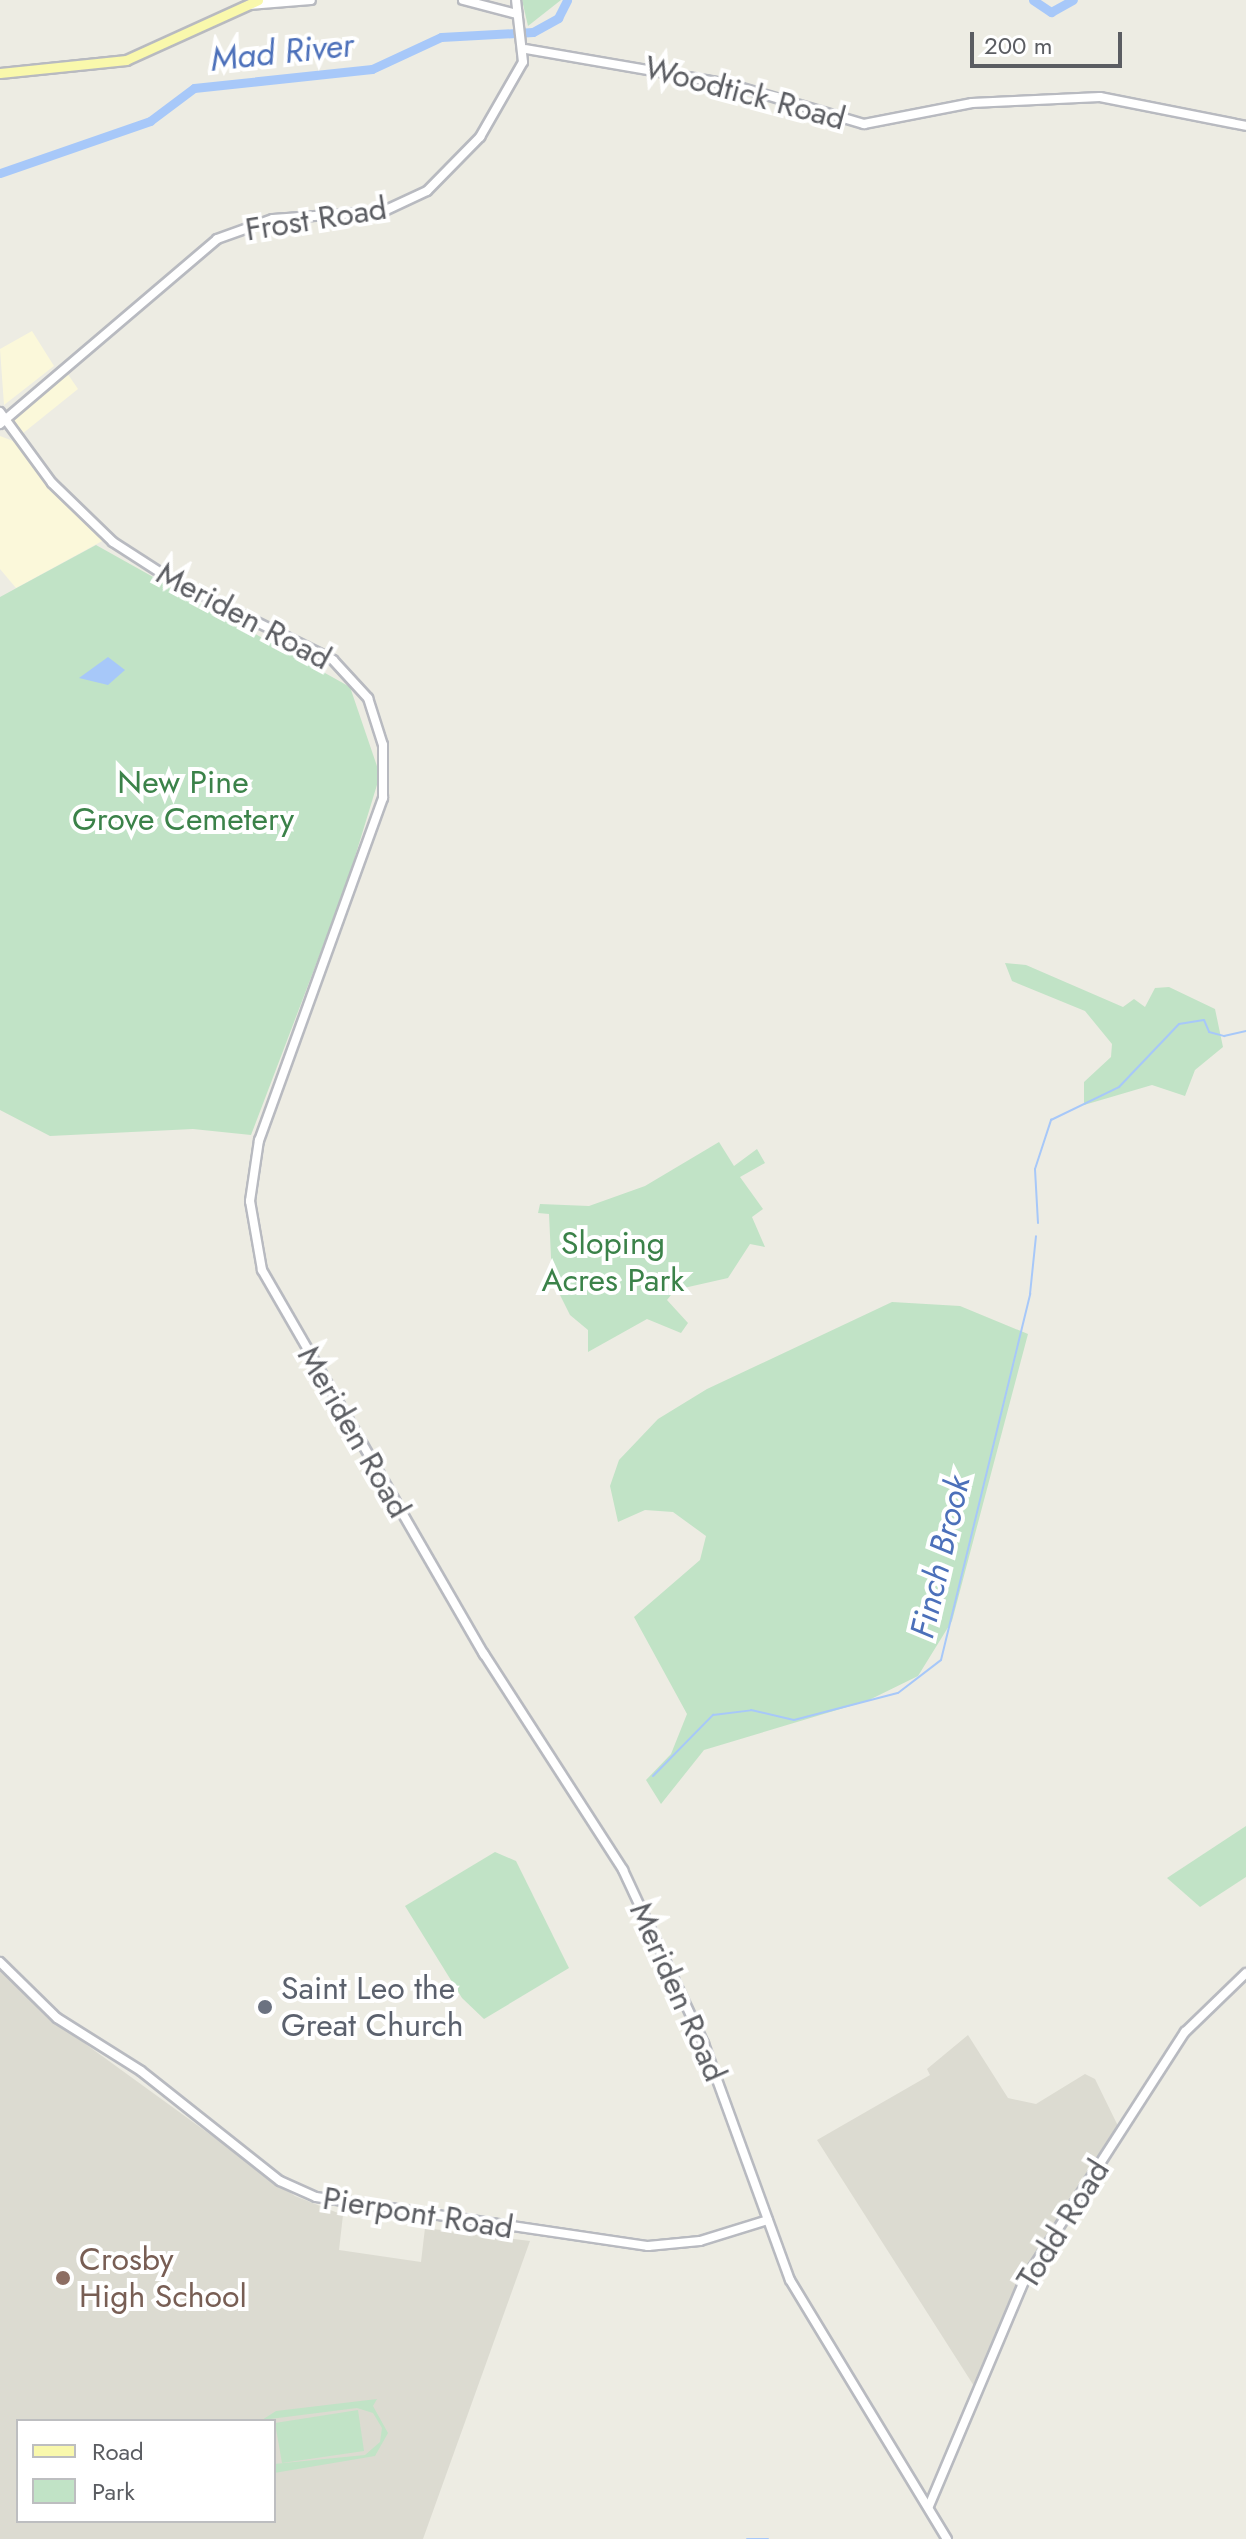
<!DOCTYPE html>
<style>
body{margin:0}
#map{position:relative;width:1246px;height:2539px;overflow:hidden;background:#edece3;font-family:Jost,sans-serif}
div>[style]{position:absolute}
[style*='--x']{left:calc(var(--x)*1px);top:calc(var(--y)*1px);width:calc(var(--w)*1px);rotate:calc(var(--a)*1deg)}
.commercial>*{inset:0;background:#fbf8da}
.education>*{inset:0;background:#dcdbd1}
.green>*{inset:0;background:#c1e3c6}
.water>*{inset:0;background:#a7c8f9}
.stream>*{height:2px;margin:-1px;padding:0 1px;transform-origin:1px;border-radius:1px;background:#a7c8f9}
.river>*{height:9px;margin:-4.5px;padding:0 4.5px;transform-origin:4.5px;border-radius:4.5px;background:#a7c8f9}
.roads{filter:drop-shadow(2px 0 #b8bac0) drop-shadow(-2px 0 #b8bac0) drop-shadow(0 2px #b8bac0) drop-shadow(0 -2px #b8bac0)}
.secondary>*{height:8px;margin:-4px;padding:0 4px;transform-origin:4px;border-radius:4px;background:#fff}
.primary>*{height:9px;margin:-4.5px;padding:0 4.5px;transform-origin:4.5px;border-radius:4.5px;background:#f9f8ac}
.dots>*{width:22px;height:22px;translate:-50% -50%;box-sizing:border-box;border:4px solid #fff;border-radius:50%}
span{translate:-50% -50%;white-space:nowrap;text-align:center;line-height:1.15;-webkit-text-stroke:8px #fff;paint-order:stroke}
.street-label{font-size:32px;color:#5b5d62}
.park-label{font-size:32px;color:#3b8249}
.worship-label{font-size:32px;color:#5b616d}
.left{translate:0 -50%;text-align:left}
.education-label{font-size:32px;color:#785e54}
.water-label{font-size:34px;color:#4c70ba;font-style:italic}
.legend{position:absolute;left:16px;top:2419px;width:260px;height:104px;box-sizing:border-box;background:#fff;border:2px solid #bdbec0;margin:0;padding:10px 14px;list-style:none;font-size:24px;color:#5b5d62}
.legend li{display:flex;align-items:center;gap:16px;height:40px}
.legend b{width:40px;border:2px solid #bdbec0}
.scale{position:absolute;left:970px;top:32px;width:152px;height:36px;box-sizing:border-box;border:4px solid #5b5d62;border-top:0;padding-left:10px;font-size:24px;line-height:28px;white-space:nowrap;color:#5b5d62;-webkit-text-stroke:6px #fff;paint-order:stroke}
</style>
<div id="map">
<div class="commercial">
<div style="clip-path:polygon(32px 331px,54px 366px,4px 405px,0 349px)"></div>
<div style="clip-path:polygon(65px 370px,78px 389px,22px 434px,11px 419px)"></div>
<div style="clip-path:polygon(0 436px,13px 441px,104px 540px,16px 588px,0 569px)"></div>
</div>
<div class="education">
<div style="clip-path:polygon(evenodd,0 1969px,69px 2032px,295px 2196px,343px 2215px,339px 2250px,421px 2262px,425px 2228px,530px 2241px,423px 2539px,0 2539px,0 1969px,18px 2421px,274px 2421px,274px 2521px,18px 2521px,18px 2421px)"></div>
<div style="clip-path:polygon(968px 2035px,1008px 2098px,1036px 2104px,1085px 2074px,1095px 2079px,1118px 2126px,1018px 2280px,974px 2386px,817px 2140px,930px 2075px,927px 2069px)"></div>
</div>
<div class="green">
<div style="clip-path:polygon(522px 0,561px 0,528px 26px)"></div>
<div style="clip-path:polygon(96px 545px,350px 687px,380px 775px,347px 883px,251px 1135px,193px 1129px,50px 1136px,0 1110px,0 597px)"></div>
<div style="clip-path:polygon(1005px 963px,1026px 965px,1123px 1007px,1134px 999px,1145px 1007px,1155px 988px,1169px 987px,1215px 1009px,1223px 1047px,1195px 1070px,1185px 1096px,1152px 1085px,1084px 1105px,1084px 1082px,1111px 1057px,1112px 1044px,1085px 1011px,1012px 981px)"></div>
<div style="clip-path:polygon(719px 1142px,734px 1166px,757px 1149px,765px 1163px,740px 1177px,763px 1209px,752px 1217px,765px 1247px,750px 1244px,728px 1278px,675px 1290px,667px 1300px,688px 1323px,681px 1333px,647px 1319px,588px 1352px,588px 1330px,570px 1315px,552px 1279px,549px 1214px,538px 1213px,540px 1204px,589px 1206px,645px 1186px)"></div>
<div style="clip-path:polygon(892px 1302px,960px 1306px,1028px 1334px,952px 1621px,918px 1676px,867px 1701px,704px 1750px,661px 1804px,646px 1780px,671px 1754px,687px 1714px,634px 1617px,700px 1560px,706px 1536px,673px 1512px,645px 1510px,618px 1522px,610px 1486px,619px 1460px,658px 1419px,707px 1389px)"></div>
<div style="clip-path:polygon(1246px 1826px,1246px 1877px,1200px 1907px,1167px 1878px)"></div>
<div style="clip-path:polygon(495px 1852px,516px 1861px,569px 1968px,484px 2019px,462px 1998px,405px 1906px)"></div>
<div style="clip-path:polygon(377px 2399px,373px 2406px,388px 2433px,375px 2456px,274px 2473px,274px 2464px,365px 2455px,380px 2442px,382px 2428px,373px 2413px,357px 2408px,262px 2420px,276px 2411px)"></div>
<div style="clip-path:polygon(358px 2410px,364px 2451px,282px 2463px,275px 2423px)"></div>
</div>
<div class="water">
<div style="clip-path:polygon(108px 657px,125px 670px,108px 685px,79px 678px)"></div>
</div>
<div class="stream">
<div style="--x:1038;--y:1223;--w:54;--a:-93.2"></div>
<div style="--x:1035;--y:1169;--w:52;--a:-71.9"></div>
<div style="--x:1051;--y:1120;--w:76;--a:-25.9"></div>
<div style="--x:1119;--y:1087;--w:87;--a:-46.4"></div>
<div style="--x:1179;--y:1024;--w:25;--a:-9"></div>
<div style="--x:1204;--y:1020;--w:13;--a:67"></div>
<div style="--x:1209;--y:1032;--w:16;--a:15"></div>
<div style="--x:1224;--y:1036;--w:23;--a:-13"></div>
<div style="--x:653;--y:1776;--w:86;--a:-45.5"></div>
<div style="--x:713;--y:1715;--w:38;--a:-7"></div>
<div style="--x:751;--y:1710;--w:44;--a:13.1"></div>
<div style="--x:794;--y:1720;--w:107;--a:-14.6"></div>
<div style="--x:898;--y:1693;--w:54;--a:-37.5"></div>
<div style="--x:941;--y:1660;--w:377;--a:-76.3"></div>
<div style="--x:1030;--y:1294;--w:58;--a:-84.1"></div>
<div style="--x:747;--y:2539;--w:21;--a:0"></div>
</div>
<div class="river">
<div style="--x:1033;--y:0;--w:22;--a:34"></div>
<div style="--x:1051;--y:12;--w:25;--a:-29"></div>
<div style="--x:0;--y:173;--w:159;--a:-19.1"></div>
<div style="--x:150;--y:121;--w:55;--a:-36.9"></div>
<div style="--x:194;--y:88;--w:179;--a:-6.1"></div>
<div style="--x:372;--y:69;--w:76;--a:-24.9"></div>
<div style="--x:441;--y:37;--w:92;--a:-3.1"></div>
<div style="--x:533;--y:32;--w:29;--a:-29"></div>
<div style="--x:558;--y:18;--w:20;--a:-63"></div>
</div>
<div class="roads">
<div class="secondary">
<div style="--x:463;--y:0;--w:56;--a:14.5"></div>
<div style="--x:249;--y:5;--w:62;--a:-4.6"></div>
<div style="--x:526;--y:49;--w:206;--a:9.8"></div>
<div style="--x:729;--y:84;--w:141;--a:16.5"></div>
<div style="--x:864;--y:124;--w:110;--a:-11"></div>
<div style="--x:972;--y:103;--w:128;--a:-2.7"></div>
<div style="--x:1100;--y:97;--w:149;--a:11.2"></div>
<div style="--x:0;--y:412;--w:88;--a:53.8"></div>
<div style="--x:52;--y:483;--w:85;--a:44"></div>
<div style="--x:113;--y:542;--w:70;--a:32.8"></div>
<div style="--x:172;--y:580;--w:180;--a:26.4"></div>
<div style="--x:333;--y:660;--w:52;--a:47.4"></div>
<div style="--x:368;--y:698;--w:49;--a:72.3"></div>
<div style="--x:383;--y:745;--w:53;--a:90"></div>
<div style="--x:383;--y:798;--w:364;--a:109.9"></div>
<div style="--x:259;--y:1140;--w:62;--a:98.4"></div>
<div style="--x:250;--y:1201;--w:70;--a:80.1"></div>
<div style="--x:262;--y:1270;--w:444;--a:60"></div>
<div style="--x:484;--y:1654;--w:257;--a:57.2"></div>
<div style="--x:623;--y:1870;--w:192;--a:65"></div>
<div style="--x:704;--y:2044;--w:251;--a:70"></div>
<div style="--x:790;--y:2280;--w:303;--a:58.8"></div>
<div style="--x:0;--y:424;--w:285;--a:-40.4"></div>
<div style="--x:217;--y:239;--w:59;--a:-19.7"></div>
<div style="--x:273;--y:219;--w:111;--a:-4.1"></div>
<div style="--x:384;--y:211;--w:47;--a:-24.9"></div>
<div style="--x:427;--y:191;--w:76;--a:-45.5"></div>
<div style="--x:480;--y:137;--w:86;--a:-60.2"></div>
<div style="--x:523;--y:62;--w:62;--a:-96.4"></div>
<div style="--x:0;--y:1962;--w:80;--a:44.5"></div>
<div style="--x:57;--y:2018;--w:99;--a:32.2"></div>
<div style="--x:141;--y:2071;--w:177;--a:38.4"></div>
<div style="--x:280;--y:2181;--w:39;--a:24"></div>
<div style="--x:316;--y:2197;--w:336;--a:8.4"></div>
<div style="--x:648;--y:2246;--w:52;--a:-5.5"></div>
<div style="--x:700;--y:2241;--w:71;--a:-17.2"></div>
<div style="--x:929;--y:2506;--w:242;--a:-67.1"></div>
<div style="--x:1023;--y:2283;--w:299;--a:-57.2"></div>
<div style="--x:1185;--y:2032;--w:85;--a:-44"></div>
</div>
<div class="primary">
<div style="--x:0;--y:73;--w:127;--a:-5.9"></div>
<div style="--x:126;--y:60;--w:145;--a:-24.4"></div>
</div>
</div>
<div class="dots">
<div style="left:265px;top:2007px;background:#6b7280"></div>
<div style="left:63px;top:2278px;background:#8d6e63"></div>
</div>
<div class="street-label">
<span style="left:745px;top:93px;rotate:15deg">Woodtick Road</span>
<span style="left:316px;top:219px;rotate:-9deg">Frost Road</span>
<span style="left:244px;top:616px;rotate:28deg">Meriden Road</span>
<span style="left:354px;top:1432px;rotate:60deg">Meriden Road</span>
<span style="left:678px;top:1992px;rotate:66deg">Meriden Road</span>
<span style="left:418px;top:2213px;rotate:9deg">Pierpont Road</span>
<span style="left:1063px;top:2224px;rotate:-58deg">Todd Road</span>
</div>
<div class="park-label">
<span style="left:183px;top:801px">New Pine<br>Grove Cemetery</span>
<span style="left:613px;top:1262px">Sloping<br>Acres Park</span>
</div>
<div class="worship-label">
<span class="left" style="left:281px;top:2007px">Saint Leo the<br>Great Church</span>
</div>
<div class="education-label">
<span class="left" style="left:79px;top:2278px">Crosby<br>High School</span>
</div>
<div class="water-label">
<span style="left:282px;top:52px;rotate:-6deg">Mad River</span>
<span style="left:940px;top:1557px;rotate:-77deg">Finch Brook</span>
</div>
<ul class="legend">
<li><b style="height:10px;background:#f9f8ac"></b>Road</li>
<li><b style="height:22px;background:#c1e3c6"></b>Park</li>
</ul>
<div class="scale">200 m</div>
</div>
